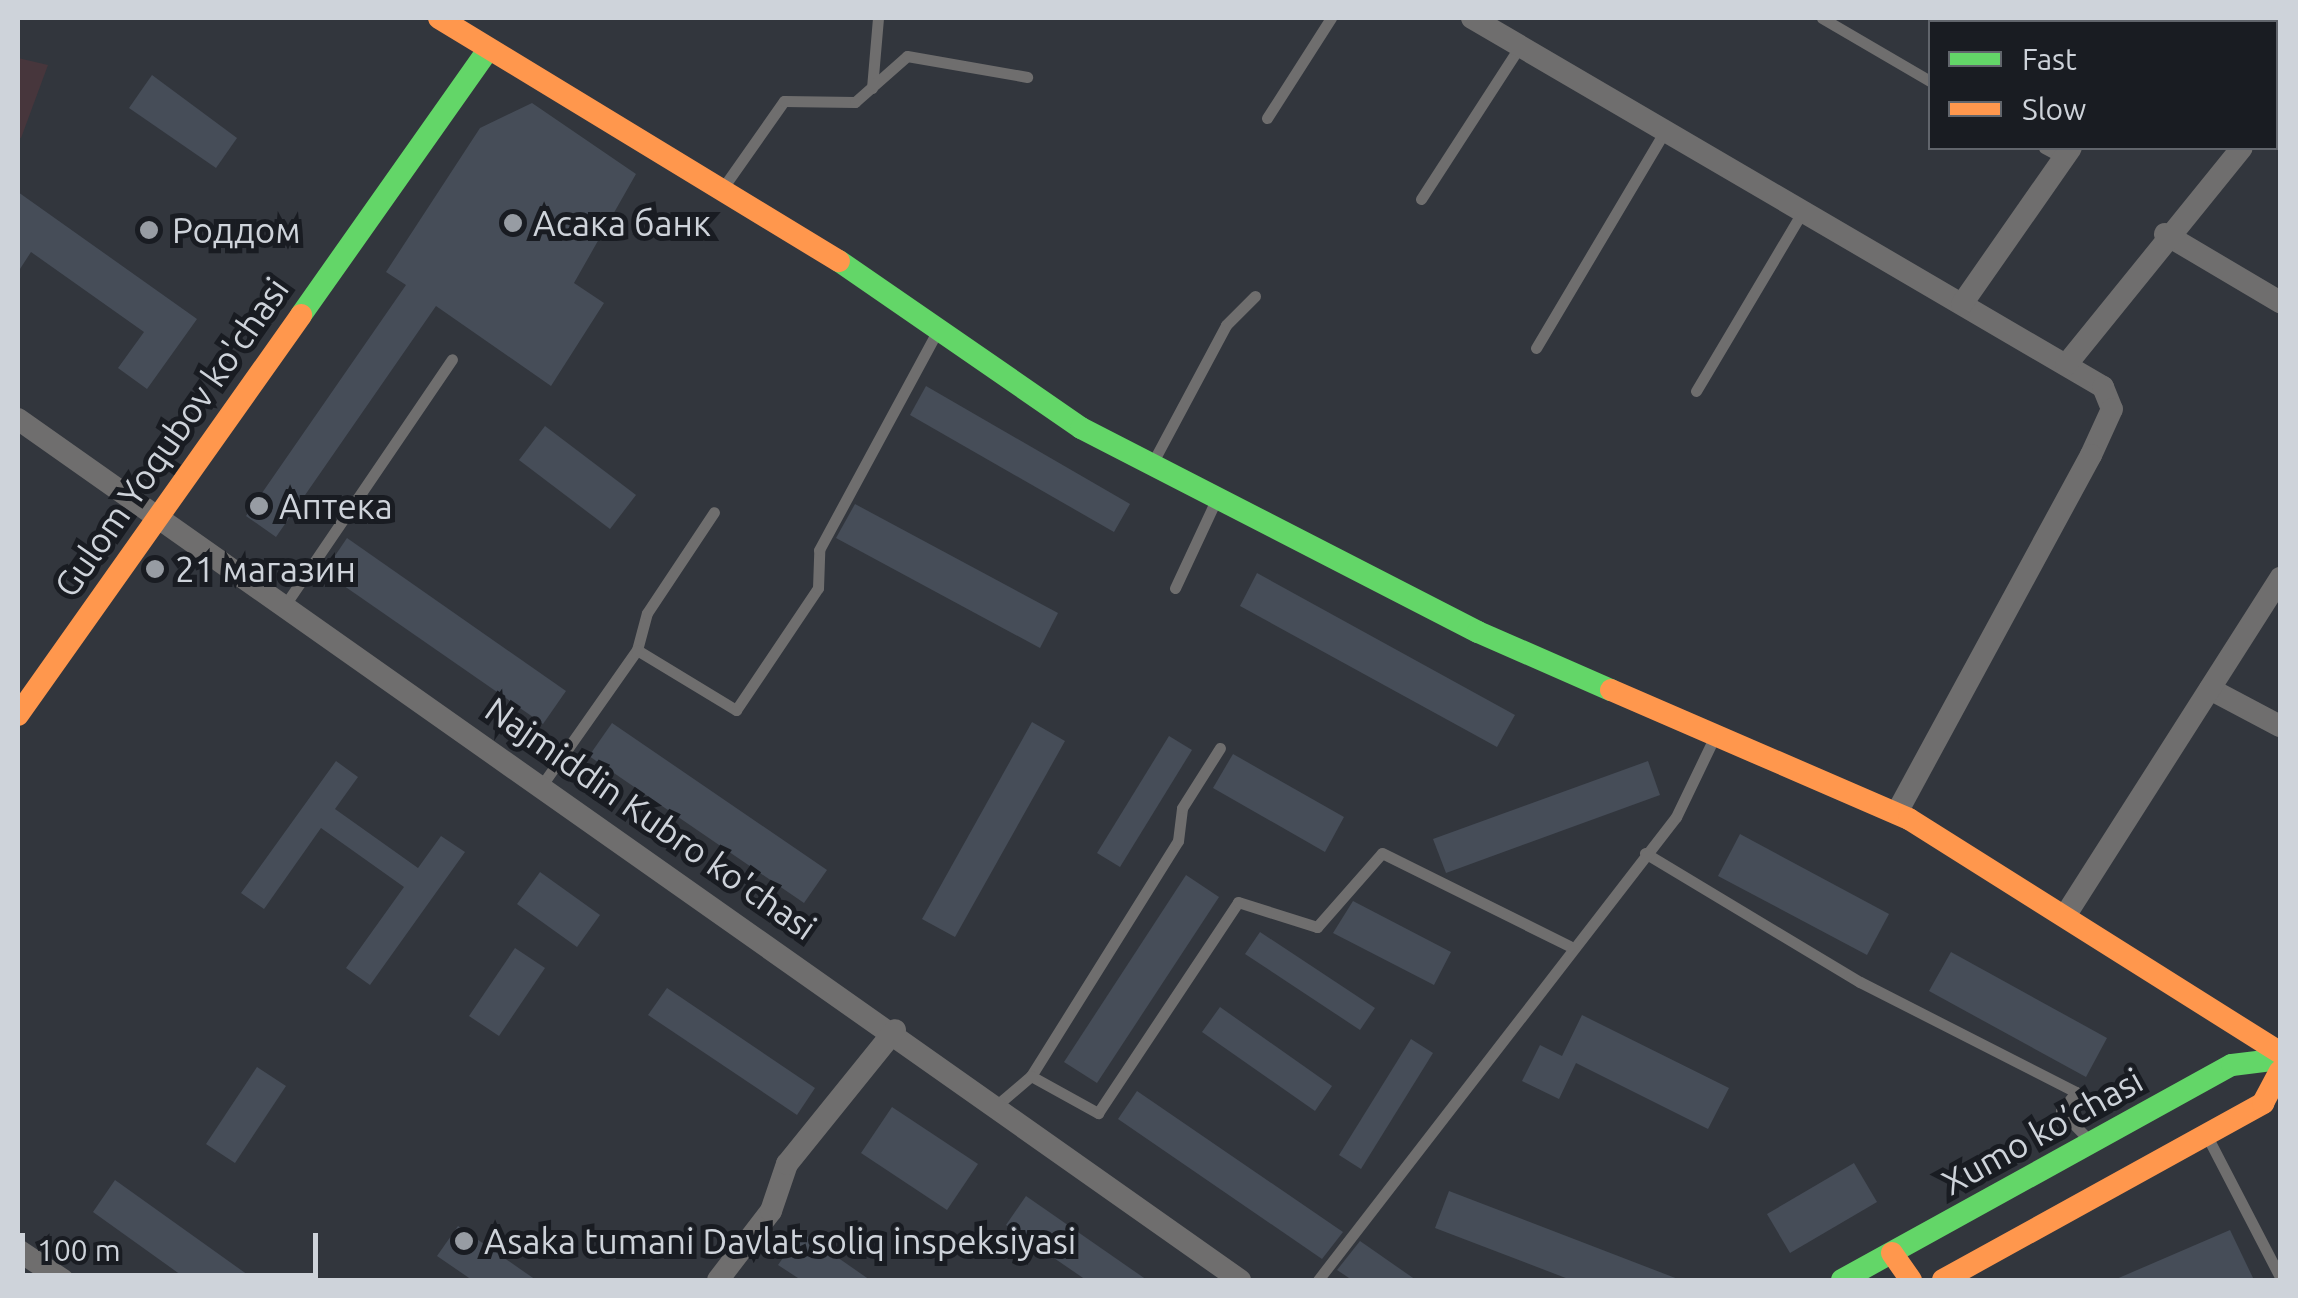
<!DOCTYPE html>
<meta charset="utf-8">
<style>
body{margin:0}
#map{position:relative;width:2298px;height:1298px;overflow:hidden;background:#32363d;font-family:Ubuntu,sans-serif}
div>[style]{position:absolute}
[style*='--x']{left:calc(var(--x)*1px);top:calc(var(--y)*1px);width:calc(var(--w)*1px);rotate:calc(var(--a)*1deg)}
.education>*{inset:0;background:#47363c}
.building>*{inset:0;background:#464d58}
.lane>*{height:11px;margin:-5.5px;padding:0 5.5px;transform-origin:5.5px;border-radius:5.5px;background:#6f6e6e}
.street>*{height:22px;margin:-11px;padding:0 11px;transform-origin:11px;border-radius:11px;background:#6f6e6e}
.fast>*{height:22px;margin:-11px;padding:0 11px;transform-origin:11px;border-radius:11px;background:#63d668}
.slow>*{height:22px;margin:-11px;padding:0 11px;transform-origin:11px;border-radius:11px;background:#ff974d}
.dots>*{width:28px;height:28px;translate:-50% -50%;box-sizing:border-box;border:5px solid #191c22;border-radius:50%}
span{translate:-50% -50%;white-space:nowrap;text-align:center;line-height:1.15;-webkit-text-stroke:10px #191c22;paint-order:stroke}
.poi-label{font-size:35px;color:#ced3da}
.left{translate:0 -50%;text-align:left}
.street-label{font-size:35px;color:#ced3da}
.frame{position:absolute;inset:0;border:20px solid #ced3da;pointer-events:none}
.legend{position:absolute;left:1928px;top:20px;width:350px;height:130px;box-sizing:border-box;background:#191c22;border:2px solid #61656c;margin:0;padding:12px 18px;list-style:none;font-size:30px;color:#ced3da}
.legend li{display:flex;align-items:center;gap:20px;height:50px}
.legend b{width:50px;border:2px solid #61656c}
.scale{position:absolute;left:20px;top:1233px;width:298px;height:45px;box-sizing:border-box;border:5px solid #ced3da;border-top:0;padding-left:12px;font-size:30px;line-height:35px;white-space:nowrap;color:#ced3da;-webkit-text-stroke:8px #191c22;paint-order:stroke}
</style>
<div id="map">
<div class="education">
<div style="clip-path:polygon(18px 58px,48px 65px,21px 138px,18px 137px)"></div>
</div>
<div class="building">
<div style="clip-path:polygon(152px 75px,237px 138px,216px 168px,129px 108px)"></div>
<div style="clip-path:polygon(532px 103px,636px 174px,574px 283px,604px 303px,551px 386px,436px 306px,276px 537px,246px 516px,406px 285px,386px 272px,480px 128px)"></div>
<div style="clip-path:polygon(18px 192px,197px 319px,147px 389px,118px 368px,144px 332px,31px 252px,18px 272px)"></div>
<div style="clip-path:polygon(926px 386px,1130px 504px,1114px 532px,910px 415px)"></div>
<div style="clip-path:polygon(545px 426px,636px 495px,610px 529px,519px 460px)"></div>
<div style="clip-path:polygon(855px 504px,1058px 613px,1040px 648px,836px 538px)"></div>
<div style="clip-path:polygon(347px 538px,566px 691px,543px 724px,324px 572px)"></div>
<div style="clip-path:polygon(1257px 573px,1515px 715px,1497px 747px,1240px 606px)"></div>
<div style="clip-path:polygon(1032px 722px,1065px 741px,955px 937px,922px 919px)"></div>
<div style="clip-path:polygon(612px 723px,827px 870px,804px 903px,589px 756px)"></div>
<div style="clip-path:polygon(1169px 736px,1192px 750px,1120px 867px,1097px 853px)"></div>
<div style="clip-path:polygon(1233px 754px,1344px 817px,1325px 852px,1213px 788px)"></div>
<div style="clip-path:polygon(336px 761px,358px 777px,335px 809px,418px 868px,441px 836px,465px 852px,370px 985px,346px 968px,404px 887px,321px 828px,264px 909px,241px 893px)"></div>
<div style="clip-path:polygon(1648px 761px,1660px 795px,1446px 873px,1433px 839px)"></div>
<div style="clip-path:polygon(1740px 834px,1889px 914px,1867px 955px,1718px 876px)"></div>
<div style="clip-path:polygon(540px 872px,600px 915px,577px 947px,517px 904px)"></div>
<div style="clip-path:polygon(1186px 875px,1219px 897px,1097px 1083px,1064px 1062px)"></div>
<div style="clip-path:polygon(1353px 901px,1451px 952px,1434px 985px,1333px 933px)"></div>
<div style="clip-path:polygon(1260px 932px,1375px 1008px,1360px 1030px,1245px 954px)"></div>
<div style="clip-path:polygon(515px 948px,545px 968px,499px 1036px,469px 1016px)"></div>
<div style="clip-path:polygon(1951px 952px,2107px 1038px,2086px 1077px,1929px 991px)"></div>
<div style="clip-path:polygon(667px 988px,815px 1088px,797px 1115px,648px 1015px)"></div>
<div style="clip-path:polygon(1220px 1007px,1332px 1086px,1315px 1111px,1202px 1032px)"></div>
<div style="clip-path:polygon(1582px 1015px,1729px 1088px,1708px 1129px,1576px 1063px,1559px 1099px,1522px 1081px,1540px 1045px,1562px 1056px)"></div>
<div style="clip-path:polygon(1411px 1039px,1433px 1053px,1361px 1169px,1339px 1155px)"></div>
<div style="clip-path:polygon(257px 1067px,286px 1086px,235px 1163px,206px 1144px)"></div>
<div style="clip-path:polygon(1137px 1091px,1343px 1232px,1322px 1259px,1118px 1119px)"></div>
<div style="clip-path:polygon(892px 1107px,978px 1164px,947px 1210px,861px 1153px)"></div>
<div style="clip-path:polygon(1854px 1163px,1877px 1202px,1790px 1253px,1767px 1214px)"></div>
<div style="clip-path:polygon(115px 1180px,255px 1280px,188px 1280px,93px 1212px)"></div>
<div style="clip-path:polygon(1449px 1191px,1678px 1279px,1678px 1280px,1571px 1280px,1435px 1228px)"></div>
<div style="clip-path:polygon(1026px 1196px,1147px 1280px,1086px 1280px,1006px 1225px)"></div>
<div style="clip-path:polygon(458px 1226px,536px 1280px,472px 1280px,437px 1256px)"></div>
<div style="clip-path:polygon(2230px 1230px,2254px 1280px,2114px 1280px)"></div>
<div style="clip-path:polygon(801px 1232px,870px 1280px,801px 1280px,778px 1265px)"></div>
<div style="clip-path:polygon(1360px 1241px,1416px 1280px,1352px 1280px,1337px 1270px)"></div>
</div>
<div class="lane">
<div style="--x:1822;--y:18;--w:125;--a:30.3"></div>
<div style="--x:2171;--y:18;--w:10;--a:24"></div>
<div style="--x:872;--y:88;--w:70;--a:-85.1"></div>
<div style="--x:1267;--y:118;--w:119;--a:-57.4"></div>
<div style="--x:2044;--y:148;--w:19;--a:28"></div>
<div style="--x:727;--y:182;--w:99;--a:-54.9"></div>
<div style="--x:784;--y:101;--w:71;--a:0.8"></div>
<div style="--x:855;--y:102;--w:69;--a:-41.5"></div>
<div style="--x:907;--y:56;--w:122;--a:9.9"></div>
<div style="--x:1421;--y:199;--w:182;--a:-57.1"></div>
<div style="--x:1536;--y:348;--w:252;--a:-59.3"></div>
<div style="--x:1696;--y:391;--w:209;--a:-59.3"></div>
<div style="--x:1154;--y:460;--w:153;--a:-61.9"></div>
<div style="--x:1226;--y:325;--w:41;--a:-45"></div>
<div style="--x:1175;--y:588;--w:97;--a:-65"></div>
<div style="--x:285;--y:605;--w:297;--a:-55.8"></div>
<div style="--x:637;--y:650;--w:38;--a:-75"></div>
<div style="--x:647;--y:613;--w:121;--a:-56.4"></div>
<div style="--x:542;--y:785;--w:165;--a:-54.9"></div>
<div style="--x:637;--y:650;--w:116;--a:31.2"></div>
<div style="--x:736;--y:710;--w:147;--a:-56.1"></div>
<div style="--x:818;--y:588;--w:38;--a:-88"></div>
<div style="--x:819;--y:550;--w:246;--a:-61.6"></div>
<div style="--x:1645;--y:853;--w:251;--a:31"></div>
<div style="--x:1860;--y:982;--w:242;--a:27"></div>
<div style="--x:2076;--y:1092;--w:24;--a:128"></div>
<div style="--x:2061;--y:1111;--w:39;--a:46"></div>
<div style="--x:1031;--y:1076;--w:277;--a:-58"></div>
<div style="--x:1178;--y:841;--w:33;--a:-83"></div>
<div style="--x:1182;--y:808;--w:71;--a:-57.7"></div>
<div style="--x:997;--y:1105;--w:45;--a:-40.5"></div>
<div style="--x:1031;--y:1076;--w:77;--a:28.9"></div>
<div style="--x:1098;--y:1113;--w:253;--a:-56.4"></div>
<div style="--x:1238;--y:902;--w:83;--a:17.6"></div>
<div style="--x:1317;--y:927;--w:98;--a:-48.7"></div>
<div style="--x:1382;--y:853;--w:209;--a:26.4"></div>
<div style="--x:2208;--y:1138;--w:157;--a:62.6"></div>
<div style="--x:1318;--y:1280;--w:585;--a:-52.29"></div>
<div style="--x:1676;--y:817;--w:90;--a:-64.3"></div>
</div>
<div class="street">
<div style="--x:1472;--y:18;--w:731;--a:30.32"></div>
<div style="--x:2103;--y:387;--w:24;--a:68"></div>
<div style="--x:2112;--y:409;--w:51;--a:114.5"></div>
<div style="--x:2091;--y:455;--w:407;--a:118.5"></div>
<div style="--x:2200;--y:22;--w:7;--a:-34"></div>
<div style="--x:2276;--y:110;--w:6;--a:-51"></div>
<div style="--x:2165;--y:234;--w:134;--a:30.6"></div>
<div style="--x:1962;--y:304;--w:190;--a:-55.1"></div>
<div style="--x:2066;--y:365;--w:279;--a:-51"></div>
<div style="--x:18;--y:419;--w:1495;--a:35.17"></div>
<div style="--x:2210;--y:689;--w:79;--a:27.9"></div>
<div style="--x:2065;--y:916;--w:401;--a:-57.5"></div>
<div style="--x:18;--y:1250;--w:54;--a:33.7"></div>
<div style="--x:718;--y:1280;--w:87;--a:-52.5"></div>
<div style="--x:771;--y:1211;--w:50;--a:-71.2"></div>
<div style="--x:787;--y:1164;--w:172;--a:-51.1"></div>
</div>
<div class="fast">
<div style="--x:839;--y:261;--w:294;--a:34.6"></div>
<div style="--x:1081;--y:428;--w:446;--a:27.2"></div>
<div style="--x:1478;--y:632;--w:145;--a:23.6"></div>
<div style="--x:301;--y:315;--w:321;--a:-54.8"></div>
<div style="--x:1842;--y:1280;--w:445;--a:-28.9"></div>
<div style="--x:2232;--y:1065;--w:48;--a:-7.1"></div>
</div>
<div class="slow">
<div style="--x:439;--y:18;--w:468;--a:31.3"></div>
<div style="--x:1611;--y:690;--w:325;--a:23.4"></div>
<div style="--x:1909;--y:819;--w:439;--a:32.2"></div>
<div style="--x:18;--y:715;--w:490;--a:-54.7"></div>
<div style="--x:1892;--y:1253;--w:33;--a:55"></div>
<div style="--x:1943;--y:1280;--w:366;--a:-28.9"></div>
<div style="--x:2263;--y:1103;--w:36;--a:-62"></div>
</div>
<div class="dots">
<div style="left:513px;top:223px;background:#979ca3"></div>
<div style="left:149px;top:230px;background:#979ca3"></div>
<div style="left:259px;top:506px;background:#979ca3"></div>
<div style="left:155px;top:569px;background:#979ca3"></div>
<div style="left:464px;top:1241px;background:#979ca3"></div>
</div>
<div class="poi-label">
<span class="left" style="left:533px;top:223px">Асака банк</span>
<span class="left" style="left:172px;top:230px">Роддом</span>
<span class="left" style="left:279px;top:506px">Аптека</span>
<span class="left" style="left:175px;top:569px">21 магазин</span>
<span class="left" style="left:484px;top:1241px">Asaka tumani Davlat soliq inspeksiyasi</span>
</div>
<div class="street-label">
<span style="left:171px;top:437px;rotate:-55deg">Gulom Yoqubov ko'chasi</span>
<span style="left:651px;top:818px;rotate:35deg">Najmiddin Kubro ko'chasi</span>
<span style="left:2042px;top:1131px;rotate:-29deg">Xumo ko’chasi</span>
</div>
<div class="frame"></div>
<ul class="legend">
<li><b style="height:12px;background:#63d668"></b>Fast</li>
<li><b style="height:12px;background:#ff974d"></b>Slow</li>
</ul>
<div class="scale">100 m</div>
</div>
